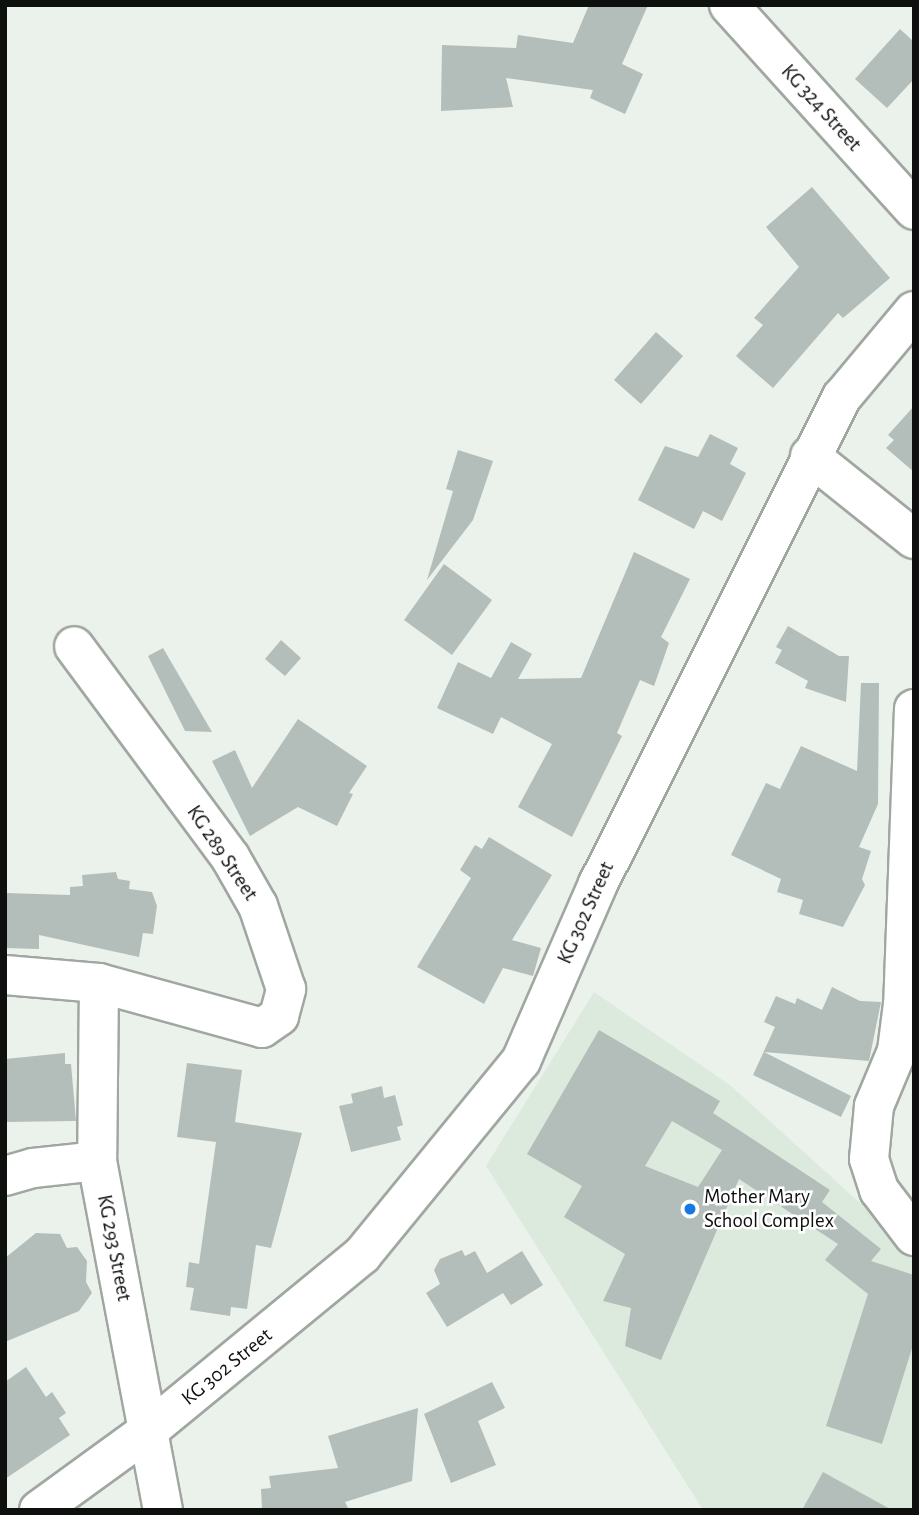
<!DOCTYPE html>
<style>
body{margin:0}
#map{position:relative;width:919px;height:1515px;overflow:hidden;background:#ebf2ec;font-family:"Alegreya Sans",sans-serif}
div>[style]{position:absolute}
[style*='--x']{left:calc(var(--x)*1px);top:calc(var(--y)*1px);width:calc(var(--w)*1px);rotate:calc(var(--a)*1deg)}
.built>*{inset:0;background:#dceadd}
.building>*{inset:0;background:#b3bdb9}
.roads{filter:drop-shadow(2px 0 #a0a7a1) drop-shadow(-2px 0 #a0a7a1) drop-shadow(0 2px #a0a7a1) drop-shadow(0 -2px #a0a7a1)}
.minor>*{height:38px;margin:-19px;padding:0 19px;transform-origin:19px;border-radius:19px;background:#fff}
.dots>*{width:19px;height:19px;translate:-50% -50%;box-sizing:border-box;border:4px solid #fff;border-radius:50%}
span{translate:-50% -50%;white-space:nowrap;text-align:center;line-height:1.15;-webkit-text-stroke:5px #fff;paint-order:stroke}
.street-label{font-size:21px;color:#0e100e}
.poi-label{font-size:21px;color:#0e100e}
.left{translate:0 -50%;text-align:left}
.frame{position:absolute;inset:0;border:7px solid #0e100e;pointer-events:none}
</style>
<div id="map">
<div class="built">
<div style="clip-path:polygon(594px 992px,730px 1085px,914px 1252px,914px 1510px,703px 1510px,486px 1166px)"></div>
</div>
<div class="building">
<div style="clip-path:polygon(589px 5px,648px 5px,622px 64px,643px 74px,625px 114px,590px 98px,593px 90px,506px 78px,513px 107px,441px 111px,442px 45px,516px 48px,518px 35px,573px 43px)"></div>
<div style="clip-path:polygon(900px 29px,914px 42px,914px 79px,887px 108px,855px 79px)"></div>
<div style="clip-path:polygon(812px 187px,890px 278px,843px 318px,838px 313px,773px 388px,736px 356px,763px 325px,754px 318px,799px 267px,766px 227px)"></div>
<div style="clip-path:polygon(656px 332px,683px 356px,641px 404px,614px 380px)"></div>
<div style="clip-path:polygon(914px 406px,914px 472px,886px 448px,894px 440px,888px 435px)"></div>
<div style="clip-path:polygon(710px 434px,738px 448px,730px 464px,746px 473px,722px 521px,703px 511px,694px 529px,638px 500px,665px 446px,698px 457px)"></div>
<div style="clip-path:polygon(458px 450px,493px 461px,473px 520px,427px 580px,453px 491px,446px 489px)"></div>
<div style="clip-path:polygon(634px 552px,690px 579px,661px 637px,669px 643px,654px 686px,640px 680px,617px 733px,622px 736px,572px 837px,518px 807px,552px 744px,501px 717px,493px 734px,437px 708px,458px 662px,491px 678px,511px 642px,532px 654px,518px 679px,581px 678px)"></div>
<div style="clip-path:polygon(444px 564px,492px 600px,452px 655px,404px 620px)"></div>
<div style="clip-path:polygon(788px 626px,839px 656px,849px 656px,846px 702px,805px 688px,808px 681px,775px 663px,782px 650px,776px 647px)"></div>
<div style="clip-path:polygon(281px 640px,301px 658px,285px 676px,265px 659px)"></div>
<div style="clip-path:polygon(163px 648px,212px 732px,185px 731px,148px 656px)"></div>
<div style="clip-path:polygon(861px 683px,879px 683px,878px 804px,859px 847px,871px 851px,862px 879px,865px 885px,843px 927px,799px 914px,803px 900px,777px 892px,781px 879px,731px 855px,766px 783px,780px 789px,801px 746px,857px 771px)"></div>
<div style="clip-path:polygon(298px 719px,367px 766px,349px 793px,353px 794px,337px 826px,298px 807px,250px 836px,212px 761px,235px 750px,252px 788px)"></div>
<div style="clip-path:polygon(489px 837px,552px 875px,512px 940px,541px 948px,533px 976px,503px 968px,484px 1004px,417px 967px,471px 878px,460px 870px,475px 845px,482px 849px)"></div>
<div style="clip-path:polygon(116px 872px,118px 879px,130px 881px,129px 889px,152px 892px,157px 906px,153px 934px,143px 933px,139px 957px,39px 935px,39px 949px,5px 948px,5px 893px,70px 895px,70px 887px,83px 886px,82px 875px)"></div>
<div style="clip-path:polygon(832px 987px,860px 1001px,881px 1002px,869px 1061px,764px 1052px,851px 1096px,841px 1117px,753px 1075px,775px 1027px,764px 1022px,776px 996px,795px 1004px,797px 998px,822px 1010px)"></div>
<div style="clip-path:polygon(evenodd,599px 1030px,720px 1101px,713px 1113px,830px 1190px,822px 1202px,881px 1249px,871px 1261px,914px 1275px,914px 1342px,882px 1444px,826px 1426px,868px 1294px,825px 1260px,838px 1244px,739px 1179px,661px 1360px,625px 1346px,631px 1308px,603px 1301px,625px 1254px,564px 1217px,582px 1186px,527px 1154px,599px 1030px,672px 1121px,722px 1150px,698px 1187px,645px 1166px,672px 1121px)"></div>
<div style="clip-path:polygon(65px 1053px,65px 1064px,71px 1064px,76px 1121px,5px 1122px,5px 1059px)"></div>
<div style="clip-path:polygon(187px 1063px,242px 1070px,235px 1122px,302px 1133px,271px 1248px,256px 1245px,247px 1309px,231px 1307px,230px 1316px,190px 1310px,194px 1288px,186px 1287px,189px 1262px,199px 1264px,216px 1142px,177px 1137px)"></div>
<div style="clip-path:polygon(382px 1086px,384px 1098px,395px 1095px,403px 1125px,397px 1127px,401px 1140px,351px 1152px,339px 1106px,353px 1103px,351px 1094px)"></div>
<div style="clip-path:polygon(36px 1233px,60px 1234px,67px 1248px,77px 1247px,87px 1261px,86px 1282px,92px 1293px,79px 1311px,5px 1342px,5px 1258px)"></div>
<div style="clip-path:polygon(462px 1250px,465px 1256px,475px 1251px,487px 1273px,522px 1251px,543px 1285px,511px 1305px,503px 1293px,447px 1327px,426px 1293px,440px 1284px,434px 1270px,440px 1259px)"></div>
<div style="clip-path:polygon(26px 1367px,46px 1397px,52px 1392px,66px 1413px,59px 1418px,70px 1435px,5px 1479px,5px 1382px)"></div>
<div style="clip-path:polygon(492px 1382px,505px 1408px,478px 1421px,496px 1465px,451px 1483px,424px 1414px)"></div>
<div style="clip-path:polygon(418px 1408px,412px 1481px,345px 1502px,349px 1510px,262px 1510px,261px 1489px,271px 1488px,269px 1476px,338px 1468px,328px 1436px)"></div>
<div style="clip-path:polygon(823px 1472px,892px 1510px,802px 1510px)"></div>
</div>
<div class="roads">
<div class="minor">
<div style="--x:729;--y:5;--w:276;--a:47.9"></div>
<div style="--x:810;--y:456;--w:133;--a:38.6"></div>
<div style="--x:914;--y:709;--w:295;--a:92.1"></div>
<div style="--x:903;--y:1004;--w:47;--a:97.3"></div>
<div style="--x:897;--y:1051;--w:60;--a:112.7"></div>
<div style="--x:874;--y:1106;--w:53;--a:95.4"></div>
<div style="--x:869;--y:1159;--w:33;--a:72"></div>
<div style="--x:879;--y:1190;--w:58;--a:52.7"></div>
<div style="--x:5;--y:975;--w:94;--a:4.9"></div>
<div style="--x:99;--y:983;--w:169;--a:15.4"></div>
<div style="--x:262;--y:1028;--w:21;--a:-35"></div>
<div style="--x:279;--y:1016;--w:28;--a:-75"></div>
<div style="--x:286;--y:989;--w:88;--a:-108.6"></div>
<div style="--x:258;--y:906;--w:56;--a:-119.7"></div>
<div style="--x:230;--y:857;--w:262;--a:-126.5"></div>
<div style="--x:99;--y:983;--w:178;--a:90.6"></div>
<div style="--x:97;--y:1161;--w:355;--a:79.3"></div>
<div style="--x:5;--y:1176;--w:29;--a:-16"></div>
<div style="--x:33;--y:1168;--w:64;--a:-6.2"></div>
<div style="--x:39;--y:1510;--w:136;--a:-36"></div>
<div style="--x:149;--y:1430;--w:276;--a:-39.4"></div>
<div style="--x:362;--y:1255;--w:251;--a:-50.7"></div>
<div style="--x:521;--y:1061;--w:193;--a:-66.5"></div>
<div style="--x:598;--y:884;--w:545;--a:-63.39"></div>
<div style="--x:842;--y:397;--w:112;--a:-50.1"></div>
</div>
</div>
<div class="dots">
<div style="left:690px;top:1209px;background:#147ae2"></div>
</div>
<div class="street-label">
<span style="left:821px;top:108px;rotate:48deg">KG 324 Street</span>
<span style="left:222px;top:853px;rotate:56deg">KG 289 Street</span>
<span style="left:586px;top:913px;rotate:-66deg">KG 302 Street</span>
<span style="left:114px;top:1248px;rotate:79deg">KG 293 Street</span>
<span style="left:227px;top:1367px;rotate:-39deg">KG 302 Street</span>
</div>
<div class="poi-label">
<span class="left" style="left:704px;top:1209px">Mother Mary<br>School Complex</span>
</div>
<div class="frame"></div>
</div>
